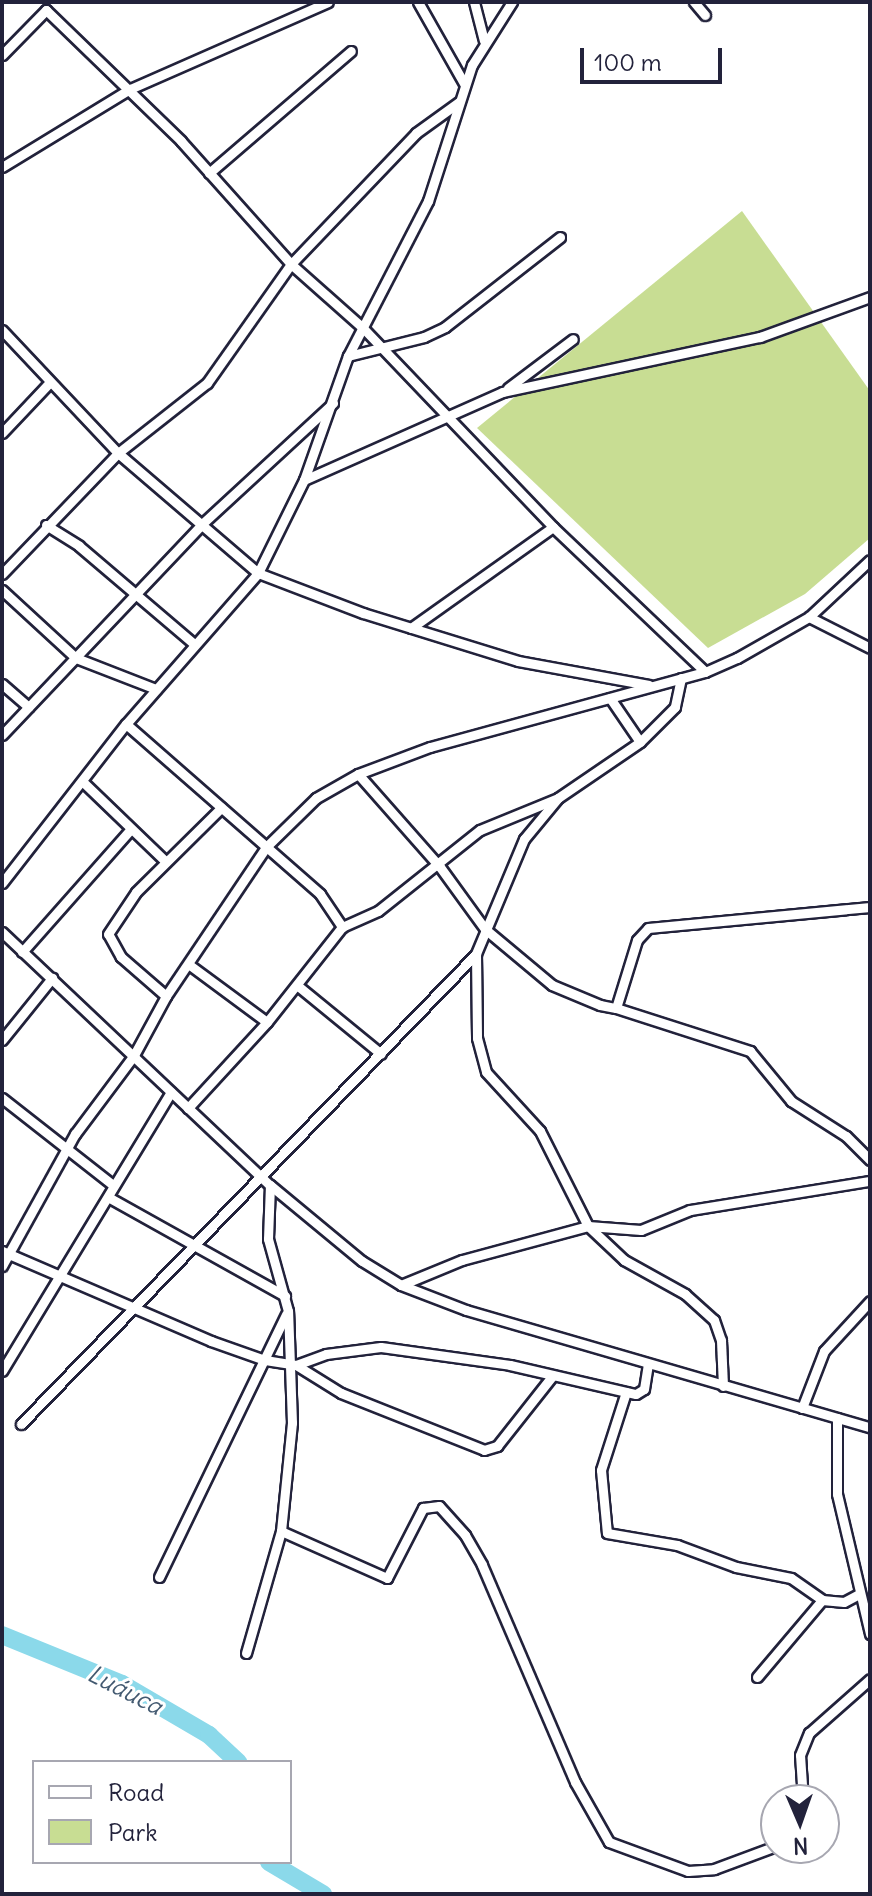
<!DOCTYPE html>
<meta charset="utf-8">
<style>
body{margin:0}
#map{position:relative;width:872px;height:1896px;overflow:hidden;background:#fff;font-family:Delius,sans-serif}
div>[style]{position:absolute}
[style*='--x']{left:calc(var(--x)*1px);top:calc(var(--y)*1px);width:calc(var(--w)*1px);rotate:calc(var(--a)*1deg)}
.green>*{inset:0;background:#c8dd93}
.river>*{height:18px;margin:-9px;padding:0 9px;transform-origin:9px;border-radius:9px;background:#8bd9ea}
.roads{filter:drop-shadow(2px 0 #22223b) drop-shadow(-2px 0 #22223b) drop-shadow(0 2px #22223b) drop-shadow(0 -2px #22223b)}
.minor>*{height:9px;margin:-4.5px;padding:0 4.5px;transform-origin:4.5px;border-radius:4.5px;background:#fff}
span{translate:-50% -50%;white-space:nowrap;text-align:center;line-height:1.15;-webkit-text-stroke:6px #fff;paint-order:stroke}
.water-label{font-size:24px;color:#425970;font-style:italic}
.frame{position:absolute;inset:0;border:4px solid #22223b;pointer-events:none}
.legend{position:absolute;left:32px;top:1760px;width:260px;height:104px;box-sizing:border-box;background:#fff;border:2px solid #a7a7b1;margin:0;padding:10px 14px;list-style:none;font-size:24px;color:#22223b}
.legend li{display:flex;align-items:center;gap:16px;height:40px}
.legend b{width:40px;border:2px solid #a7a7b1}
.north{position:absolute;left:760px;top:1784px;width:80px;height:80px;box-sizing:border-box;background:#fff;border:2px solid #a7a7b1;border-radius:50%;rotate:178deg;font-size:22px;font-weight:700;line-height:32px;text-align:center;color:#22223b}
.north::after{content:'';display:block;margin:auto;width:28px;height:36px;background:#22223b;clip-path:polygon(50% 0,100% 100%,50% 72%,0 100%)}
.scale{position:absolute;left:580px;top:48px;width:142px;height:36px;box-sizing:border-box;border:4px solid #22223b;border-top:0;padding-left:10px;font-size:24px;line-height:28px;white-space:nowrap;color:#22223b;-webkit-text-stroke:6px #fff;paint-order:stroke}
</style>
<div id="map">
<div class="green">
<div style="clip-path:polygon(742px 211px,870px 391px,870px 538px,805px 594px,708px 648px,477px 428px)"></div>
</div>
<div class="river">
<div style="--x:2;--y:1635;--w:130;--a:22.2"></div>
<div style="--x:122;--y:1684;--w:101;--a:30.4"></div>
<div style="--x:209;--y:1735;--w:40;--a:43"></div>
<div style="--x:269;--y:1862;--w:63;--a:30.7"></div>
</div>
<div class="roads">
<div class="minor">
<div style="--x:418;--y:2;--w:95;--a:60.5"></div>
<div style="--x:474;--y:2;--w:40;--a:75.6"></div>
<div style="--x:694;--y:2;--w:17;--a:50"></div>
<div style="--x:2;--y:55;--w:63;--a:-45.6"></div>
<div style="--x:46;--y:10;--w:188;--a:44.1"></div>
<div style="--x:181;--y:141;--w:165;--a:48.2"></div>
<div style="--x:291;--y:264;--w:95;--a:41.6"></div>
<div style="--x:362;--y:327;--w:277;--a:46.3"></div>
<div style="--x:553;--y:527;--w:210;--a:43.6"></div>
<div style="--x:2;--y:167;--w:150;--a:-31.4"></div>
<div style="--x:130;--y:89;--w:216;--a:-23.7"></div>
<div style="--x:209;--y:173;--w:187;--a:-40.7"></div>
<div style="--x:2;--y:330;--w:169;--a:46.7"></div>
<div style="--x:118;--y:453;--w:184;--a:40.6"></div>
<div style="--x:258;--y:573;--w:112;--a:20.9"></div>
<div style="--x:363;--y:613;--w:162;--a:17.2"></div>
<div style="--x:518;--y:661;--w:133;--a:10.4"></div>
<div style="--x:348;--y:356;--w:78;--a:-14"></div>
<div style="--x:424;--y:337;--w:23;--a:-25"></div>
<div style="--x:445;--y:327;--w:146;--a:-38"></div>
<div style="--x:508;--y:388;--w:81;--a:-37"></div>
<div style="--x:2;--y:433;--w:70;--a:-46.7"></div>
<div style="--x:304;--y:480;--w:218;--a:-23.9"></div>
<div style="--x:503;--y:392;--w:263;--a:-12.1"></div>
<div style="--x:760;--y:337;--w:117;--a:-20"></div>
<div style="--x:46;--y:525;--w:39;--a:32"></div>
<div style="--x:79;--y:546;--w:151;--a:40.4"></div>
<div style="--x:2;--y:574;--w:168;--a:-46.2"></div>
<div style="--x:118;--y:453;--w:113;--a:-38.2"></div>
<div style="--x:207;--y:383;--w:146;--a:-54.8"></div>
<div style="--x:291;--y:264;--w:181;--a:-46.3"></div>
<div style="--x:416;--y:133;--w:53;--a:-35.8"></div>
<div style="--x:2;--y:590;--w:100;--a:42.6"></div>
<div style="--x:76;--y:658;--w:86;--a:21.2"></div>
<div style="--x:809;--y:617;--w:68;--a:26.9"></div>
<div style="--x:411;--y:628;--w:174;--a:-35.4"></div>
<div style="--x:681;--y:678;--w:30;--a:102"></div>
<div style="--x:675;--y:707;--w:49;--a:135"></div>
<div style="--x:640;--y:742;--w:99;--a:145.7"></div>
<div style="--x:558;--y:798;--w:53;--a:129.7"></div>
<div style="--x:524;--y:839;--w:125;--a:112.7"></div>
<div style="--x:476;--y:954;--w:84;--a:89.3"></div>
<div style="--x:477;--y:1038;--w:35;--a:75"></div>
<div style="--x:486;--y:1072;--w:80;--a:47.5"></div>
<div style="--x:540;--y:1131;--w:106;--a:63.2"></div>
<div style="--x:588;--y:1226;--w:50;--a:43.4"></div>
<div style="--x:624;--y:1260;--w:70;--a:29.1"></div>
<div style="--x:685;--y:1294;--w:39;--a:42"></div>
<div style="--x:714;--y:1320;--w:21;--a:71"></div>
<div style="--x:721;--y:1340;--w:46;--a:87.5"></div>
<div style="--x:2;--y:684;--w:35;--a:41"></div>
<div style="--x:610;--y:698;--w:53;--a:55.7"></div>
<div style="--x:126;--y:724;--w:258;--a:41.2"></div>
<div style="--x:320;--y:894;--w:40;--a:56"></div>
<div style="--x:342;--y:927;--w:121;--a:128.3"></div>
<div style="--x:267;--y:1022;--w:117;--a:132.6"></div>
<div style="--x:2;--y:735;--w:292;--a:-46.5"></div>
<div style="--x:203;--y:523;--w:177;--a:-42.7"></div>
<div style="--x:358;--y:774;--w:124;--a:48.6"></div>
<div style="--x:440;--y:867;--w:77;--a:54"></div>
<div style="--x:485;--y:929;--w:87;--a:39.9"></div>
<div style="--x:552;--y:985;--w:52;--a:22.6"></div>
<div style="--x:600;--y:1005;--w:16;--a:11"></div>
<div style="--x:616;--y:1008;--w:71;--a:-72.8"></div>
<div style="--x:637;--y:940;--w:16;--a:-47"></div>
<div style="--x:648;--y:928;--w:223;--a:-5.4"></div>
<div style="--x:82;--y:781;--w:115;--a:43.9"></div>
<div style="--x:2;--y:883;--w:202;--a:-52.1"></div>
<div style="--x:126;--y:724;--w:201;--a:-48.8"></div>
<div style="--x:258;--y:573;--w:104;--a:-63.7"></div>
<div style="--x:304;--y:480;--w:132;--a:-70.5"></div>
<div style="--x:348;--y:356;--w:174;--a:-62.7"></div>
<div style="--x:428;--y:201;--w:143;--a:-72.1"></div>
<div style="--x:472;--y:65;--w:75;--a:-57.6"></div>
<div style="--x:342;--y:927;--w:39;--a:-24"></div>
<div style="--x:378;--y:911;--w:130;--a:-38.5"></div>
<div style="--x:480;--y:830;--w:84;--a:-22.3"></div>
<div style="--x:2;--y:932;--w:369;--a:43.4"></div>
<div style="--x:270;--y:1185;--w:119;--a:39.6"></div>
<div style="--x:362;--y:1261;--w:46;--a:31.6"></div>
<div style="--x:401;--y:1285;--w:70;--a:21"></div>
<div style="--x:466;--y:1310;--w:421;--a:16.2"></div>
<div style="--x:22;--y:952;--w:164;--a:-48.5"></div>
<div style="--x:191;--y:966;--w:94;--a:36.4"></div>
<div style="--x:298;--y:986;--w:107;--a:39.3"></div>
<div style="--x:166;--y:996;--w:60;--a:-139.1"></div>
<div style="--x:121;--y:957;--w:26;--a:-119"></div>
<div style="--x:108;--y:934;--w:50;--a:-56.3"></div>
<div style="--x:136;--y:892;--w:120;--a:-44.7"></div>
<div style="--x:616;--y:1008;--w:141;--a:17.8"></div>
<div style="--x:750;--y:1051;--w:65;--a:50.6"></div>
<div style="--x:791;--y:1101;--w:65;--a:32.5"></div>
<div style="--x:846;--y:1136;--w:34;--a:45"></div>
<div style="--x:2;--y:1040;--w:80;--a:-51.1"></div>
<div style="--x:2;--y:1098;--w:141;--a:38.1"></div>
<div style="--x:108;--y:1197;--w:203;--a:29.2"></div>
<div style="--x:2;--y:1251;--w:228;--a:23.3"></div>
<div style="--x:211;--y:1341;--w:57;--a:19.4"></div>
<div style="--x:265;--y:1360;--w:31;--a:9"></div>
<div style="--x:296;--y:1365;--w:53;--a:31.9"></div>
<div style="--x:341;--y:1393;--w:154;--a:21.7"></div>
<div style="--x:484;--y:1450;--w:14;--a:-17"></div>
<div style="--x:497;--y:1446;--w:90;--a:-51.7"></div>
<div style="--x:2;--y:1266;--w:151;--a:-61.1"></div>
<div style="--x:75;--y:1134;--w:99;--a:-53.2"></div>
<div style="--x:134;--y:1055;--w:67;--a:-61.5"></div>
<div style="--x:166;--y:996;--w:179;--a:-56.1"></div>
<div style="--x:266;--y:847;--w:70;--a:-44.4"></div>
<div style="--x:316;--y:798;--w:48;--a:-29.7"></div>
<div style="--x:358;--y:774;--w:77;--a:-20.6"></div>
<div style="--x:430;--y:747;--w:285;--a:-15.3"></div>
<div style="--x:705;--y:672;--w:35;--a:-24"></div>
<div style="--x:737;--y:658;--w:83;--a:-29.7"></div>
<div style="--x:809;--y:617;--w:83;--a:-43.1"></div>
<div style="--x:401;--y:1285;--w:66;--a:-22.3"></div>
<div style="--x:462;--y:1260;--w:131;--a:-15.1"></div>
<div style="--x:588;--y:1226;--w:53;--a:4.3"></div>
<div style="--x:641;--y:1230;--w:53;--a:-22.2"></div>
<div style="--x:690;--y:1210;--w:182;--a:-9.2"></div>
<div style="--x:296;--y:1365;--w:32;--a:-20"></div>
<div style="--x:326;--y:1354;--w:55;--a:-7.3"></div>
<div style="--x:381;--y:1347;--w:130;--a:7.9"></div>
<div style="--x:510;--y:1365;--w:129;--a:13"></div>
<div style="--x:636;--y:1394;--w:9;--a:-32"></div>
<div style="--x:644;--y:1389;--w:25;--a:-81"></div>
<div style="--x:2;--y:1371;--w:326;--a:-58.8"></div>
<div style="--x:626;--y:1392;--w:82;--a:107.8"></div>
<div style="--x:601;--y:1470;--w:63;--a:84.6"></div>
<div style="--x:607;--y:1533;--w:71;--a:9.7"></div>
<div style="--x:677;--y:1545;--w:63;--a:20.4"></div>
<div style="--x:736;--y:1567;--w:56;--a:11.3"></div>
<div style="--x:791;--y:1578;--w:38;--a:35"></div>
<div style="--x:822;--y:1600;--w:22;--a:5"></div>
<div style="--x:844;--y:1602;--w:17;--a:-28"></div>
<div style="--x:802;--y:1408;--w:61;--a:-68.9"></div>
<div style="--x:824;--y:1351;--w:68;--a:-47.4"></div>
<div style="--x:837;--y:1418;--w:76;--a:90"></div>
<div style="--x:837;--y:1494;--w:144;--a:76.7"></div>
<div style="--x:21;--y:1424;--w:654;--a:-45.93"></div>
<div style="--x:281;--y:1531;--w:116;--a:23.9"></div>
<div style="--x:387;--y:1578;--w:79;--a:-62.8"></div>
<div style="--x:423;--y:1508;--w:16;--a:-7"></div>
<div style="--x:439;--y:1506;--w:39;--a:48"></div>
<div style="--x:465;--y:1535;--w:34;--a:60"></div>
<div style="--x:482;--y:1565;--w:236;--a:66.8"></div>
<div style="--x:575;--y:1782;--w:69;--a:60.5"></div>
<div style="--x:609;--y:1842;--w:84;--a:20.2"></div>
<div style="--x:688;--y:1871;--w:26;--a:-4"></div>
<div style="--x:714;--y:1869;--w:66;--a:-20.4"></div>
<div style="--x:159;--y:1577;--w:292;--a:-64.2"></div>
<div style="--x:246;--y:1653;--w:127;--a:-74"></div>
<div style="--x:281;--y:1531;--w:109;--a:-84.2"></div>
<div style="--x:292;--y:1423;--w:112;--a:-92"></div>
<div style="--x:288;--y:1311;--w:75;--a:-105.5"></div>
<div style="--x:268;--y:1239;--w:54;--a:-87.9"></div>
<div style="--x:757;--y:1677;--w:101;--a:-49.8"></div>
<div style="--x:803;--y:1800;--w:45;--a:-93.8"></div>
<div style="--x:800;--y:1755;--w:24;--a:-68"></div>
<div style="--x:809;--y:1733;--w:81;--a:-41.5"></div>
</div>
</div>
<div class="water-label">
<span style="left:125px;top:1690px;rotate:27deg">Luáuca</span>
</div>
<div class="frame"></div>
<ul class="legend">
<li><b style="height:10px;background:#fff"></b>Road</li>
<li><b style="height:22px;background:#c8dd93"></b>Park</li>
</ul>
<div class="north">N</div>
<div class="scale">100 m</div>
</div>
